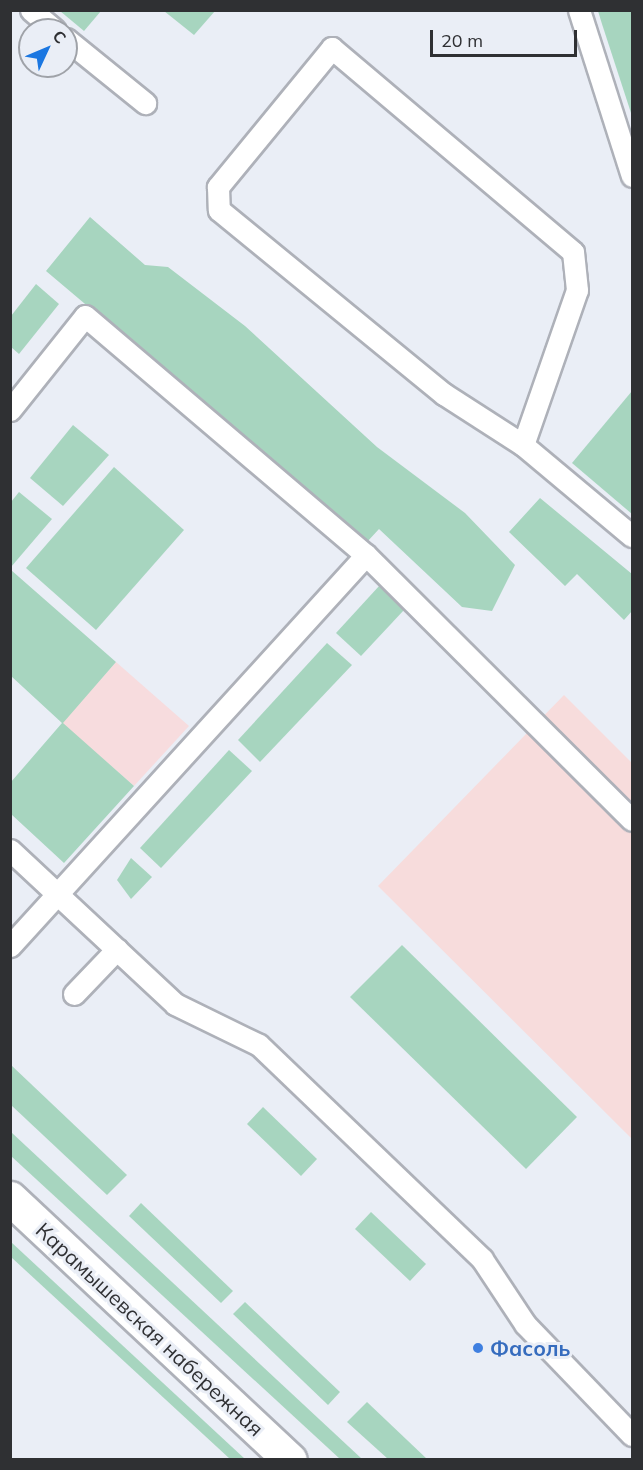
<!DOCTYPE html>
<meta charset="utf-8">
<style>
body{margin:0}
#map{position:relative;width:643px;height:1470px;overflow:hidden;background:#eaeef6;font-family:Mulish,sans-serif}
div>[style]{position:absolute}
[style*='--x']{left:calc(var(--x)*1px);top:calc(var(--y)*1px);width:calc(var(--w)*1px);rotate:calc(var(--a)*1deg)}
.industrial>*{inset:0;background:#f7dcde}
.education>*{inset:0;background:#f7dcdc}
.green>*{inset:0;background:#a7d5bf}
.roads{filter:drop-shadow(2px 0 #aeb1b9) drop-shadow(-2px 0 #aeb1b9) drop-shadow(0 2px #aeb1b9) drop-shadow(0 -2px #aeb1b9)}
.service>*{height:21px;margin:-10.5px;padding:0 10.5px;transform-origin:10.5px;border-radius:10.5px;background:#fff}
.tertiary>*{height:33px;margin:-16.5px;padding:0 16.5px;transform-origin:16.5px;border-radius:16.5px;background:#fff}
.dots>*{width:16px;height:16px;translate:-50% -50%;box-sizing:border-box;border:3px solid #eaeef6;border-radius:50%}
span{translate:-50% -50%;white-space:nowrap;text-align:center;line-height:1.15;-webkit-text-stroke:6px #eaeef6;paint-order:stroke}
.street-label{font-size:21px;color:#2f3033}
.shop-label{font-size:21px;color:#366cbe;font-weight:700}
.left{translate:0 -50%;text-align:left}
.frame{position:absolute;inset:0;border:12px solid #2f3033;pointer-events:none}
.north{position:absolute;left:18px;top:18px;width:60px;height:60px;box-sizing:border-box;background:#eaeef6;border:2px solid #9fa2a8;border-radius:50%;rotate:46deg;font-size:16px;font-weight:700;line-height:24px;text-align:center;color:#2f3033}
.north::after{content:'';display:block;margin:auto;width:21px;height:27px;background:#1b77e1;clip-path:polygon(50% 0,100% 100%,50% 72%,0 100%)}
.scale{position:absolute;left:430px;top:30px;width:147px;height:27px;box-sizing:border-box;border:3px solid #2f3033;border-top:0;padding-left:8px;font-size:18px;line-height:21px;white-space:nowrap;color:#2f3033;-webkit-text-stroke:4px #eaeef6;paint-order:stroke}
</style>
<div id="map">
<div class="industrial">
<div style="clip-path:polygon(116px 662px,189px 726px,134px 786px,62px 723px)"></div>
</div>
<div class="education">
<div style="clip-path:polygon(564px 695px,632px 763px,632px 1139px,378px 886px)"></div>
</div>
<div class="green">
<div style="clip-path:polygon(60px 11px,101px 11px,84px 31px)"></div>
<div style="clip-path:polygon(164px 11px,215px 11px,194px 35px)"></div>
<div style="clip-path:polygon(598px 11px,632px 11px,632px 116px,602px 24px)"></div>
<div style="clip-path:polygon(90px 217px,145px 265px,168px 267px,245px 326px,377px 447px,465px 513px,515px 565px,492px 611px,462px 607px,379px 529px,367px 542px,46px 271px)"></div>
<div style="clip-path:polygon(36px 284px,59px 304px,19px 354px,11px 347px,11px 316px)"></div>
<div style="clip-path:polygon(632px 391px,632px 514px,572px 463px)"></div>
<div style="clip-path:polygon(73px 425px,109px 455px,63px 506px,30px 478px)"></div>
<div style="clip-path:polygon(114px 467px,184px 530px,96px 630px,26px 568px)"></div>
<div style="clip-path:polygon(19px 492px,52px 519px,11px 567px,11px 502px)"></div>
<div style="clip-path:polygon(540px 498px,632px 574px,632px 611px,624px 620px,577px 574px,565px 586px,509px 532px)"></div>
<div style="clip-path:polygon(11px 570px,116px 662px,63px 723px,134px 786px,64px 863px,11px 814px,11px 782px,62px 723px,11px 676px)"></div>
<div style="clip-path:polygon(380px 585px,404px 610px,361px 656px,336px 633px)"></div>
<div style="clip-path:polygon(327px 643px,352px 665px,260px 762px,238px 740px)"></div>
<div style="clip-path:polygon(229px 750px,252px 771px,161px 868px,140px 848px)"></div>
<div style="clip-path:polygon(131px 858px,152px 877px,131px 899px,117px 880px)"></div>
<div style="clip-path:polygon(402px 945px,577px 1117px,526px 1169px,350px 997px)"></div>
<div style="clip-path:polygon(11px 1065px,127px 1175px,107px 1195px,11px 1105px)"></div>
<div style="clip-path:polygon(263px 1107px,317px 1159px,301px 1176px,247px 1124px)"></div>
<div style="clip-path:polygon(11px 1132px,362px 1459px,340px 1459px,11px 1156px)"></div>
<div style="clip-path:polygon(141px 1203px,233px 1291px,221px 1303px,129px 1216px)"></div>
<div style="clip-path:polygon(371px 1212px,426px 1264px,410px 1281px,355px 1229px)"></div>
<div style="clip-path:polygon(11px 1242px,245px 1459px,230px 1459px,11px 1257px)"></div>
<div style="clip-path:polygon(245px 1302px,340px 1392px,328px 1405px,233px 1314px)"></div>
<div style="clip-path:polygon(367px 1402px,427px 1459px,388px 1459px,347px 1422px)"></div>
</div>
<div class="roads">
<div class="service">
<div style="--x:31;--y:10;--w:31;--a:40"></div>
<div style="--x:579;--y:10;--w:174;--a:72.3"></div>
<div style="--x:66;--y:39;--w:102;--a:39"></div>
<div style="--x:10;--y:410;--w:120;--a:-51.4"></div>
<div style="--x:85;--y:316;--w:369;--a:40.4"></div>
<div style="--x:366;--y:555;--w:529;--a:132.32"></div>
<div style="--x:523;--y:445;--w:164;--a:-70.8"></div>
<div style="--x:577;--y:290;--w:38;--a:-96"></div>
<div style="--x:573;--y:252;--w:316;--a:-139.8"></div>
<div style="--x:332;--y:48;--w:180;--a:129.4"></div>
<div style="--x:218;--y:187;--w:23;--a:88"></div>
<div style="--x:219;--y:210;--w:291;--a:39.3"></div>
<div style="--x:444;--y:394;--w:94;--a:32.8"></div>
<div style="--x:523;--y:445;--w:142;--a:39.9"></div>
<div style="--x:366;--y:555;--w:375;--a:44.9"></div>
<div style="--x:10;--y:850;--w:226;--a:43"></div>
<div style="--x:175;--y:1004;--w:93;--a:26"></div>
<div style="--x:259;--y:1045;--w:309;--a:43.8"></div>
<div style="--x:482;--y:1259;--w:78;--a:56.5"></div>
<div style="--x:525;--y:1324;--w:154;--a:46.1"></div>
<div style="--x:74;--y:994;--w:62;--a:-46.3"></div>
</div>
<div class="tertiary">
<div style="--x:10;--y:1198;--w:383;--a:43.1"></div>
</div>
</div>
<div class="dots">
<div style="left:478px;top:1348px;background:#3f7fe0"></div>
</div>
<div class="street-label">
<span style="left:150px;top:1329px;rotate:43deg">Карамышевская набережная</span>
</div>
<div class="shop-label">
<span class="left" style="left:490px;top:1348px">Фасоль</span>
</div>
<div class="frame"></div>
<div class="north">С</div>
<div class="scale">20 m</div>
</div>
